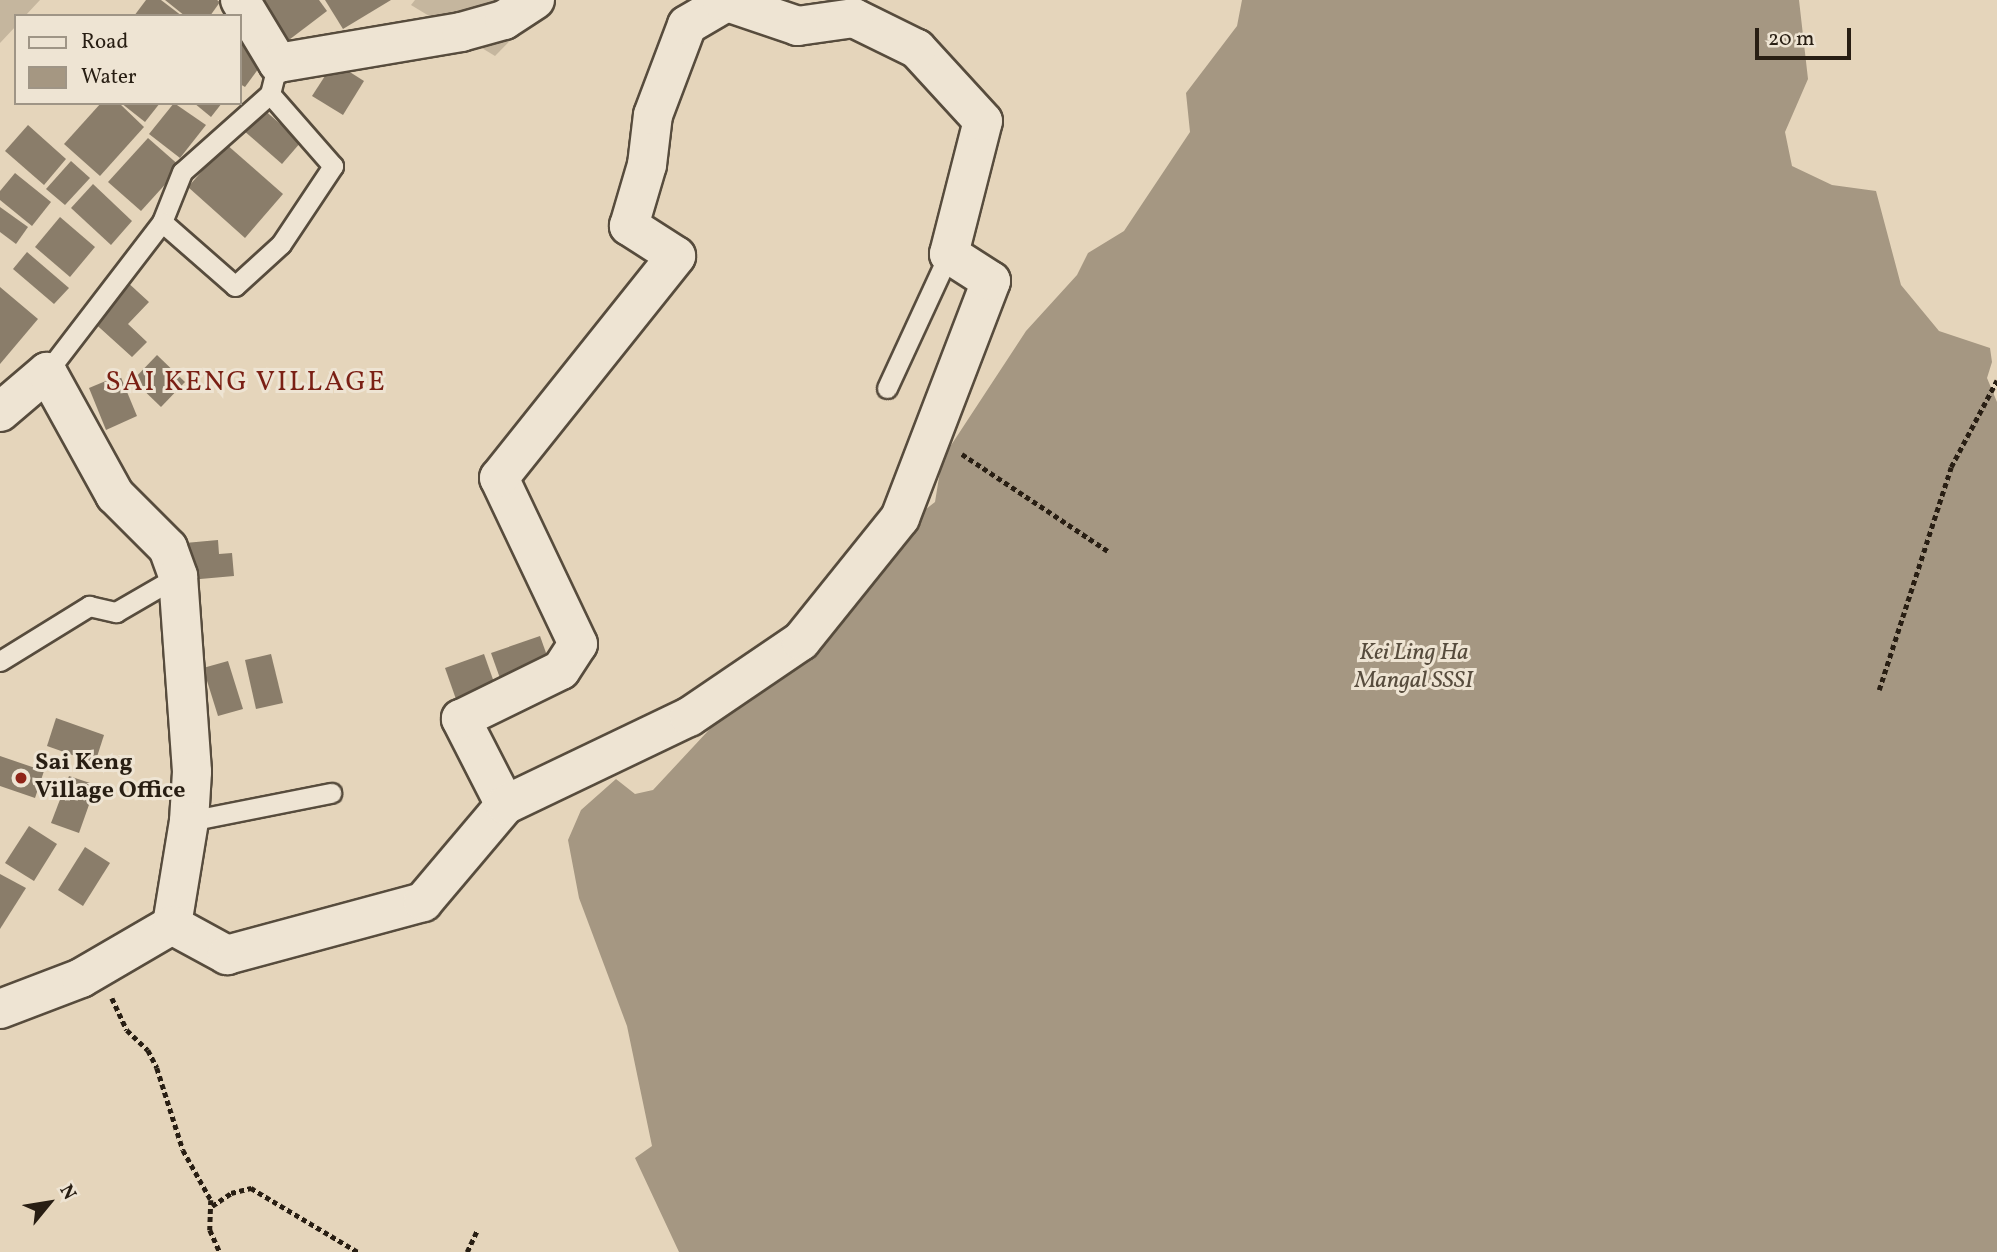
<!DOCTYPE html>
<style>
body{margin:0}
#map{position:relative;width:1997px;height:1252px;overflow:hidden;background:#e5d5bb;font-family:Vollkorn,serif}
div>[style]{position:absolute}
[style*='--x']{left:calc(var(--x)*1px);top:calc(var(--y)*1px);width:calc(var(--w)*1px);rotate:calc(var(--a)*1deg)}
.green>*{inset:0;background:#c5b69e}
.water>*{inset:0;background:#a59782}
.building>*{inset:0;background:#8a7d6a}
.path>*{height:4.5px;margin-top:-2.25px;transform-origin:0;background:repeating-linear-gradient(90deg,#281e13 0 5px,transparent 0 8.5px)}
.roads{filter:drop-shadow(2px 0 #574c3d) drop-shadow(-2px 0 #574c3d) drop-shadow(0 2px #574c3d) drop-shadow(0 -2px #574c3d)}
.lane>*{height:19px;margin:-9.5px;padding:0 9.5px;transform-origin:9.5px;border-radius:9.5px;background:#eee4d3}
.street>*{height:38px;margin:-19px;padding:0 19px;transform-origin:19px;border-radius:19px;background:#eee4d3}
.dots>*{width:19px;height:19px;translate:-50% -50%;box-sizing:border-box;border:4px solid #eee4d3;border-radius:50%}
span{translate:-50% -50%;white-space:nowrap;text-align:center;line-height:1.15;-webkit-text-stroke:6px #eee4d3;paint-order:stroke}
.park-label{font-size:24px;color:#574c3d;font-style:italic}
.poi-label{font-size:24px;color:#281e13;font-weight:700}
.left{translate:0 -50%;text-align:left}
.quarter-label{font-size:28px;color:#7a1f14;letter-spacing:2px}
.legend{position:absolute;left:14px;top:14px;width:228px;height:91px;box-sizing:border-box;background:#eee4d3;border:2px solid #9f9586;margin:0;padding:9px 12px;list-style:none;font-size:21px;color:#281e13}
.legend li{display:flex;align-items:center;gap:14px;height:35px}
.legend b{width:35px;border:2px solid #9f9586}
.north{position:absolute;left:14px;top:1168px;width:70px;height:70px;-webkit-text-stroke:5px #eee4d3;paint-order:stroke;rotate:60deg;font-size:19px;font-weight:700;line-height:28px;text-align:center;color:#281e13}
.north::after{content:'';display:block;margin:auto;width:24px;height:32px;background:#281e13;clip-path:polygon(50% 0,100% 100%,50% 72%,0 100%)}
.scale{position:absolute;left:1755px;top:28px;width:96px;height:32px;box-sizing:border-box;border:4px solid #281e13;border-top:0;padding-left:9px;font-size:21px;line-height:24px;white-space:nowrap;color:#281e13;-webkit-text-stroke:5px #eee4d3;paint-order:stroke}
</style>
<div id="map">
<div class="green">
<div style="clip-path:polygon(0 0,40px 0,25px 16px,16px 16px,16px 26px,0 43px)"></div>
<div style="clip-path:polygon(415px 0,537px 0,544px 6px,495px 56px,411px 5px)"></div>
</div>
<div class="water">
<div style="clip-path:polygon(1242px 0,1799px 0,1808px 79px,1785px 132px,1792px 166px,1832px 185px,1876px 191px,1901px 285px,1939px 331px,1990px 348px,1992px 362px,1987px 378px,1997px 402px,1997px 1252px,679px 1252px,635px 1158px,652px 1146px,627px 1026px,579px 898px,568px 840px,581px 810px,616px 779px,635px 794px,653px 790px,884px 542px,935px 502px,942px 459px,1026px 331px,1077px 275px,1088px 253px,1124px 231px,1190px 132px,1186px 93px,1237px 26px)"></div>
</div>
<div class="building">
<div style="clip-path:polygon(146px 0,161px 0,182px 16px,134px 16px)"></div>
<div style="clip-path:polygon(165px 0,217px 0,220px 2px,210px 16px,185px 16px)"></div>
<div style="clip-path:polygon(258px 0,319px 0,327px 11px,281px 46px)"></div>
<div style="clip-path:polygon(325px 0,391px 0,343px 29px)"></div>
<div style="clip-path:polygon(240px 43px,264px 61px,245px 87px,240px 84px)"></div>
<div style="clip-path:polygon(334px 62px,364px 81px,343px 115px,312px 96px)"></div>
<div style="clip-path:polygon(101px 103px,119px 103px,144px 127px,100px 176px,64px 144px)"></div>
<div style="clip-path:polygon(121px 103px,160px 103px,145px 122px)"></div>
<div style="clip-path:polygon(174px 103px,206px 125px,180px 158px,149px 134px)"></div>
<div style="clip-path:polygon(194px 103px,222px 103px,211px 117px)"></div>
<div style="clip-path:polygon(262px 108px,301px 142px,282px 164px,243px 130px)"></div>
<div style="clip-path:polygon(28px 125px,66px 159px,44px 185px,5px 151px)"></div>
<div style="clip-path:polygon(148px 138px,181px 167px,141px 211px,108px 182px)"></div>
<div style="clip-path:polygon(226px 144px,283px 194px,245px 238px,188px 187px)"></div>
<div style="clip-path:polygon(71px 161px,90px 178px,65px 205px,46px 189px)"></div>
<div style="clip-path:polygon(15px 173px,51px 202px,32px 226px,0 200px,0 191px)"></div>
<div style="clip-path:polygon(93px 184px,132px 221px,111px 245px,71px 208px)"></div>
<div style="clip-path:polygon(0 207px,28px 227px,16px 244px,0 232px)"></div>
<div style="clip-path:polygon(60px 217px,95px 247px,70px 277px,35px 247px)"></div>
<div style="clip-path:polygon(27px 252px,69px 288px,54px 304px,13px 269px)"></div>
<div style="clip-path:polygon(125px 280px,149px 302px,128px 324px,147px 342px,132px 357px,90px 319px)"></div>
<div style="clip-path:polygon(0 287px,38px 319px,0 364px)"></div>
<div style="clip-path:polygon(157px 355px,185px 382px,161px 407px,133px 380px)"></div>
<div style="clip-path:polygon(120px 375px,137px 416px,106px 430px,89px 388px)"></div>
<div style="clip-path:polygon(218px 540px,219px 554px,232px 553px,234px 576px,189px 580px,185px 543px)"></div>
<div style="clip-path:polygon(540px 636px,550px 664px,501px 681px,491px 653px)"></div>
<div style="clip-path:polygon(271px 654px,283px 703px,256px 709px,245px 660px)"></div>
<div style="clip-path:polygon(484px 654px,496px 688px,457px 702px,445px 668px)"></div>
<div style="clip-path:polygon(228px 661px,243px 709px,218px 716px,203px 668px)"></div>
<div style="clip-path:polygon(56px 718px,104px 735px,95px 763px,47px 746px)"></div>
<div style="clip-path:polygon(0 756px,44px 771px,35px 798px,0 786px)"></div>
<div style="clip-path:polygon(69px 776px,96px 785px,79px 833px,51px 823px)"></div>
<div style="clip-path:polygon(29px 826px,57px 844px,34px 881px,5px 863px)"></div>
<div style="clip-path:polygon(85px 847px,110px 863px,83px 906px,58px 890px)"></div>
<div style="clip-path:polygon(0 874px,26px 888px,0 929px)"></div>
</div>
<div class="path">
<div style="--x:962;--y:454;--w:175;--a:33.6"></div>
<div style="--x:1879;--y:690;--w:234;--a:-72.1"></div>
<div style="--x:1951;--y:467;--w:98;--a:-62.1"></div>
<div style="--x:112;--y:998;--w:35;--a:65"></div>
<div style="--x:127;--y:1030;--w:29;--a:44"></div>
<div style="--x:148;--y:1050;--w:20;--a:63"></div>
<div style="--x:157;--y:1068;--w:86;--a:72.4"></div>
<div style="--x:183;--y:1150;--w:57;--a:60.8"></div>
<div style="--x:211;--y:1200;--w:30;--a:92"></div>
<div style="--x:210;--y:1230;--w:24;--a:66"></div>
<div style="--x:212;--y:1206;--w:23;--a:-34"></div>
<div style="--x:231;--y:1193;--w:21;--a:-14"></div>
<div style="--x:251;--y:1188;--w:125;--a:30.9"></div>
<div style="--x:467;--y:1252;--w:23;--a:-65"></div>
</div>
<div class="roads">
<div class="lane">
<div style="--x:162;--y:222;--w:54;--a:-68.2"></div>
<div style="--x:182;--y:172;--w:118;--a:-41.6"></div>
<div style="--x:47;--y:372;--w:189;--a:-52.5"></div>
<div style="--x:162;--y:222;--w:97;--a:41.2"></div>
<div style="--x:235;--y:286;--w:62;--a:-42.4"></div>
<div style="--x:281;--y:244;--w:94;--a:-56.3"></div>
<div style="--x:333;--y:166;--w:96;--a:-131.2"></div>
<div style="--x:270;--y:94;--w:32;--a:-76"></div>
<div style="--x:887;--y:388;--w:148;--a:-65.2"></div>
<div style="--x:0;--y:661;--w:105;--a:-31.7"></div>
<div style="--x:89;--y:606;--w:28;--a:13"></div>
<div style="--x:116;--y:612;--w:72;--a:-30.1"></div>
<div style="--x:189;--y:821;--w:145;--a:-11.2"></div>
</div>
<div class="street">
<div style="--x:240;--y:0;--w:74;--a:58.9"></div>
<div style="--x:278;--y:63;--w:186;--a:-9.6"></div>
<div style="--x:461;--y:32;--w:45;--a:-15.6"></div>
<div style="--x:504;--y:20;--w:37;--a:-33"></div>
<div style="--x:0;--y:412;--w:62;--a:-40.4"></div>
<div style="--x:47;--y:372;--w:141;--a:61.1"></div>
<div style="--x:115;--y:495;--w:75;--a:45"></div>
<div style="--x:168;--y:548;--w:30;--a:70"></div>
<div style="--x:178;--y:576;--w:196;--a:85.9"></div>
<div style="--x:192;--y:772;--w:49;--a:93.5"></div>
<div style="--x:189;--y:821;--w:105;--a:99.3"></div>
<div style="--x:505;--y:805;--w:97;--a:-117.1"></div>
<div style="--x:461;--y:719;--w:111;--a:-26.1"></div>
<div style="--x:561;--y:670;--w:31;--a:-57"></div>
<div style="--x:578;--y:644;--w:184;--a:-115.4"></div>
<div style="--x:499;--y:478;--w:284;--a:-51.4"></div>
<div style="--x:676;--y:256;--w:56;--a:-147.4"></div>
<div style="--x:629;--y:226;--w:64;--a:-73.6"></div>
<div style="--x:647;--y:165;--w:50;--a:-83.2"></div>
<div style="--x:653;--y:115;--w:96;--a:-69.3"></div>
<div style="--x:687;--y:25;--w:42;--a:-30.3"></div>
<div style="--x:0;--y:1009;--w:87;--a:-20.9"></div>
<div style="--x:81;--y:978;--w:105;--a:-30.2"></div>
<div style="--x:172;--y:925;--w:63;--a:28.6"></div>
<div style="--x:227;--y:955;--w:203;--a:-15.1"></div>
<div style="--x:423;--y:902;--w:127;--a:-49.8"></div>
<div style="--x:505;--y:805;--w:204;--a:-25.6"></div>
<div style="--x:689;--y:717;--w:135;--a:-34.2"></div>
<div style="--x:801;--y:641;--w:158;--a:-51.2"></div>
<div style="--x:900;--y:518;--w:254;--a:-69"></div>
<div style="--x:991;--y:281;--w:50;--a:-147.3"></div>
<div style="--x:949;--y:254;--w:137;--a:-75.7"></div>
<div style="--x:983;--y:121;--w:98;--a:-132.5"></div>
<div style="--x:917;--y:49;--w:70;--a:-153.8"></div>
<div style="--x:854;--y:18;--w:57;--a:171.9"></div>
<div style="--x:798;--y:26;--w:81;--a:-161.3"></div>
</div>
</div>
<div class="dots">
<div style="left:21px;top:778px;background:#8f2418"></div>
</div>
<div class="park-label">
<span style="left:1414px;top:668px">Kei Ling Ha<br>Mangal SSSI</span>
</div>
<div class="poi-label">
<span class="left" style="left:35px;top:778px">Sai Keng<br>Village Office</span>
</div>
<div class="quarter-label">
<span style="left:246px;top:383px">SAI KENG VILLAGE</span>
</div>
<ul class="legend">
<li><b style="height:9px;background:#eee4d3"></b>Road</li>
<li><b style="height:19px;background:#a59782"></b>Water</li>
</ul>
<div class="north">N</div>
<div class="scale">20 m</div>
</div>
